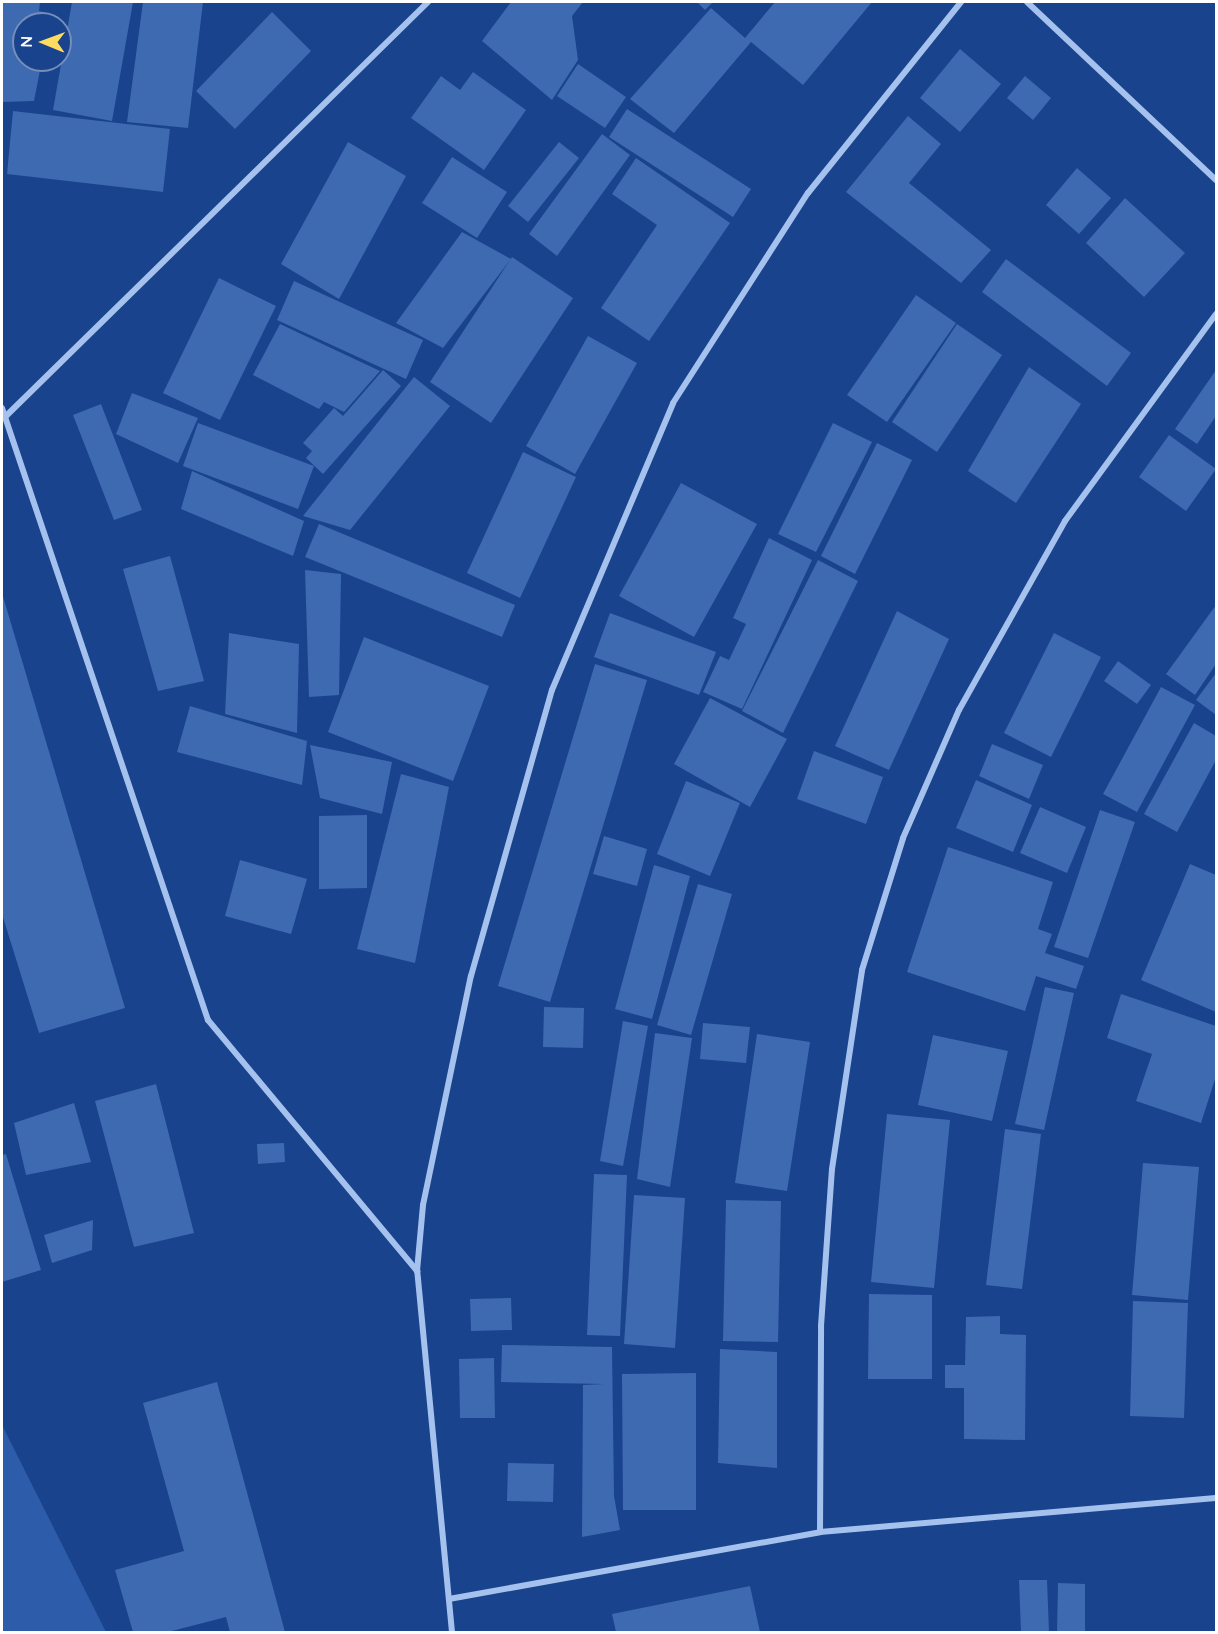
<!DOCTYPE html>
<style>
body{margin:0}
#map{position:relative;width:1218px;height:1634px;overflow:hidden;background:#19438c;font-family:Quicksand,sans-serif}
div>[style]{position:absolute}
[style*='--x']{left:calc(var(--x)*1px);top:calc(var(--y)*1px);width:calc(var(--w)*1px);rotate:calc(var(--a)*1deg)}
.green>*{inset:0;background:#2c5caa}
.building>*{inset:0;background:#3e6ab2}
.minor>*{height:6px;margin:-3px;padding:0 3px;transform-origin:3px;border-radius:3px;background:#a5c1ee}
span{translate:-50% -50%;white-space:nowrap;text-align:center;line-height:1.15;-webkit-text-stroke:6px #19438c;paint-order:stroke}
.frame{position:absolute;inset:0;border:3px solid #fff;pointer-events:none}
.north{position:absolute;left:12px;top:12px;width:60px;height:60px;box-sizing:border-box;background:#19438c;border:2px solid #758eba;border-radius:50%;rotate:271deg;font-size:16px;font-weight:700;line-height:24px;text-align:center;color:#fff}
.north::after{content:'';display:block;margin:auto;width:21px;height:27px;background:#ffdc61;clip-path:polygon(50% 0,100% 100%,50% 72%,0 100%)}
</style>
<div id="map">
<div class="green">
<div style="clip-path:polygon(2px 1425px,106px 1632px,2px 1632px)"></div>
</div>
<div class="building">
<div style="clip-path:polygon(2px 2px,40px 2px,39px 11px,50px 14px,48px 24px,24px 24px,24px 60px,42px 60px,34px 101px,2px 102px)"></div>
<div style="clip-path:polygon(72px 2px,133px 2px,112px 121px,53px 110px)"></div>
<div style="clip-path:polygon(143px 2px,203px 2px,188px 128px,127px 122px)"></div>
<div style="clip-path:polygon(511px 2px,583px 2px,572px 16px,578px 60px,552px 100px,482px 41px)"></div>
<div style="clip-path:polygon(697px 2px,713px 2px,705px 10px)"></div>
<div style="clip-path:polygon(775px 2px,872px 2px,803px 85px,751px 42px,674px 133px,630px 99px,711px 8px,745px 38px)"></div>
<div style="clip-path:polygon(272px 12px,311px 51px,235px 129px,196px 91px)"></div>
<div style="clip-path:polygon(960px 49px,1001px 84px,960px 132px,920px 98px)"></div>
<div style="clip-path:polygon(578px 64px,626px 97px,605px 128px,557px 96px)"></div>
<div style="clip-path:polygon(473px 72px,526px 110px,484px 170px,411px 118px,441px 76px,460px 90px)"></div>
<div style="clip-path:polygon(1025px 76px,1051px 98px,1033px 120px,1007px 98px)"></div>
<div style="clip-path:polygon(627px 109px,751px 189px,733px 217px,609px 137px)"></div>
<div style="clip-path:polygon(13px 111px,170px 129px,163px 192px,7px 174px)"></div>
<div style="clip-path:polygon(908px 116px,941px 144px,909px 183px,991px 250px,961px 283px,846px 192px)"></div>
<div style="clip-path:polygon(602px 134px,630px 155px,557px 256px,529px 234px)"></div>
<div style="clip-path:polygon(348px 142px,406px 176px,339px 299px,281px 264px)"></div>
<div style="clip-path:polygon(559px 142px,579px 158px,528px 222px,508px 206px)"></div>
<div style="clip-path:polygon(452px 157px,507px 192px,477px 238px,422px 203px)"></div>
<div style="clip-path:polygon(636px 158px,730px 223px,649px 341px,601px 308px,657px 225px,612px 194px)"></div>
<div style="clip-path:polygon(1077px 168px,1111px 198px,1079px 234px,1046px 205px)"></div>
<div style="clip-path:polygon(1125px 198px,1185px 253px,1144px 297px,1086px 243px)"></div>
<div style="clip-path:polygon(462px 232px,511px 259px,443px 348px,396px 323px)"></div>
<div style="clip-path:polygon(512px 257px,573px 298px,491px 423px,430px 382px)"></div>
<div style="clip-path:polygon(1006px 259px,1131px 353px,1107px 386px,982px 292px)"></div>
<div style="clip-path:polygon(219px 278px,276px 306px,220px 420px,163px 393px)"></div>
<div style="clip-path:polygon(294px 281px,423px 340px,406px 379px,277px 320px)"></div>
<div style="clip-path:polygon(916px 295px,956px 323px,887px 422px,847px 395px)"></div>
<div style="clip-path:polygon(280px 324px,380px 371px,344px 412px,324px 402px,319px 409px,253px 375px)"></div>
<div style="clip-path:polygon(957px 324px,1002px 355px,937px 452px,892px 422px)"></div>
<div style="clip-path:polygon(588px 336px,637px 363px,575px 474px,526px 446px)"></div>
<div style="clip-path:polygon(1029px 367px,1081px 404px,1016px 503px,968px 471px)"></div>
<div style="clip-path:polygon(383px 370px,401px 386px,323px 474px,306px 458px,312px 451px,303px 443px,334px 408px,343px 416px)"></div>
<div style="clip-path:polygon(1216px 370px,1216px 416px,1197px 444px,1175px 429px)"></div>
<div style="clip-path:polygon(414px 377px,450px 406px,350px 530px,303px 516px)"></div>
<div style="clip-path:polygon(132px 393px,198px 418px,178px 463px,116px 434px)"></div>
<div style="clip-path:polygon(101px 404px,142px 510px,114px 520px,73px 415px)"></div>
<div style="clip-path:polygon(198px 423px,314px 466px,298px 509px,183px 466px)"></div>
<div style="clip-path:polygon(833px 423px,872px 442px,816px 552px,778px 534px)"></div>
<div style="clip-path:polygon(1169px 435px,1216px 469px,1186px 511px,1139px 477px)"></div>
<div style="clip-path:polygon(877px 443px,912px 460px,855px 574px,821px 556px)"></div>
<div style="clip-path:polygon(523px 452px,576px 477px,520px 598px,467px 573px)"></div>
<div style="clip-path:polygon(192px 471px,304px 521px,293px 556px,181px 509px)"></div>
<div style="clip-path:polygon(681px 483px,757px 524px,694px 637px,619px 596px)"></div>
<div style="clip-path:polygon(319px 524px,515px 605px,502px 637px,305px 557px)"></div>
<div style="clip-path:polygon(769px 538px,812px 560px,742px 709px,703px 692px,720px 656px,729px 660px,746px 624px,733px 618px)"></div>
<div style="clip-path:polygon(170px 556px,204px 681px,158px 691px,123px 569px)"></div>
<div style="clip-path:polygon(818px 560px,858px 581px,783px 733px,742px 711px)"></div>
<div style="clip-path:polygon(305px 570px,341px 574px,339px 695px,309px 697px)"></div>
<div style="clip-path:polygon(2px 593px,125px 1008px,39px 1033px,2px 914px)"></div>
<div style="clip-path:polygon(1216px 605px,1216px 664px,1195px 695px,1166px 674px)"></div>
<div style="clip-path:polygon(897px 611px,949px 639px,889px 770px,835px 746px)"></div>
<div style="clip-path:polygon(610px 613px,716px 652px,699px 695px,594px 657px)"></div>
<div style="clip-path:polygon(229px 633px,299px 644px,297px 733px,225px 714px)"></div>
<div style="clip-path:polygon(1054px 633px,1101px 657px,1051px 757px,1004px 733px)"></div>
<div style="clip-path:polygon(364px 637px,489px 686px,453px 781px,328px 732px)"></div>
<div style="clip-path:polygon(1118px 661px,1151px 685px,1137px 704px,1104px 681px)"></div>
<div style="clip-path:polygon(595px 664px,647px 680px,550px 1002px,498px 986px)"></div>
<div style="clip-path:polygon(1216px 673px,1216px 715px,1196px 700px)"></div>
<div style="clip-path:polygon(1161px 687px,1195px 705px,1137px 812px,1103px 794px)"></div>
<div style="clip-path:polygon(710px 698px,787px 739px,750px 807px,674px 764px)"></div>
<div style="clip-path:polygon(190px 706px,307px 741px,302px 785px,177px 752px)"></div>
<div style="clip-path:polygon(1194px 723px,1216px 736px,1216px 760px,1177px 832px,1144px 814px)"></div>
<div style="clip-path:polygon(992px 744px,1043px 765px,1029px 799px,979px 776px)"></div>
<div style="clip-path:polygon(310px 745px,392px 762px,382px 814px,320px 798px)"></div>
<div style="clip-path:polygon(814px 751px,883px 777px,866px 824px,797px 799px)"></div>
<div style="clip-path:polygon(401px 774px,449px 787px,415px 963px,357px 949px)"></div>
<div style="clip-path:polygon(976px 780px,1032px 805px,1013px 852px,956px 828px)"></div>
<div style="clip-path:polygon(686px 781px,740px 803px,710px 876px,657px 854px)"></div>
<div style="clip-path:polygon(1040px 807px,1086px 827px,1067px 873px,1020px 853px)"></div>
<div style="clip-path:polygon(1100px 810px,1135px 822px,1088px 958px,1054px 947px)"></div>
<div style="clip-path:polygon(367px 815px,367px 888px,319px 889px,319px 816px)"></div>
<div style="clip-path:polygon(604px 836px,647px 849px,637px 886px,593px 874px)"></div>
<div style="clip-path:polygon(948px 847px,1053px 882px,1038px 929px,1052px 934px,1045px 953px,1084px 966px,1076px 989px,1036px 976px,1025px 1011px,907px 972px)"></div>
<div style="clip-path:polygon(240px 860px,307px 879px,291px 934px,225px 916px)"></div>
<div style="clip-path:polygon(1190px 864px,1216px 875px,1216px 1012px,1141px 980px)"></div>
<div style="clip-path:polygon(654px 865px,690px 876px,652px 1019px,615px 1009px)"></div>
<div style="clip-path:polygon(698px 884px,732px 894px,691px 1035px,657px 1025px)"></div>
<div style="clip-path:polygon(1045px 987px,1074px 993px,1044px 1130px,1015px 1124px)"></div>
<div style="clip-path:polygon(1121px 994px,1216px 1026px,1216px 1076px,1201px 1123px,1136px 1101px,1152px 1054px,1107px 1038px)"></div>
<div style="clip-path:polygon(544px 1007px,584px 1008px,583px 1048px,543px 1047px)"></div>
<div style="clip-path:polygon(623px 1021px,648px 1026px,623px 1166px,600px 1161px)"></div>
<div style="clip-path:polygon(703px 1023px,750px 1027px,746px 1063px,700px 1059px)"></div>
<div style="clip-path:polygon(655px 1033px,692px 1038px,670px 1187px,637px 1179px)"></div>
<div style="clip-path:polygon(757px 1034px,810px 1042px,787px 1191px,735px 1183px)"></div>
<div style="clip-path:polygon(933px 1035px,1008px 1051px,992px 1121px,918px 1105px)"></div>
<div style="clip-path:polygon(156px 1084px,194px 1233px,134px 1247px,95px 1101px)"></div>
<div style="clip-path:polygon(74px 1103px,91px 1162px,26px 1175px,14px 1123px)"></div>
<div style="clip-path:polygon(887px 1114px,950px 1120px,934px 1288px,871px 1282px)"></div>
<div style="clip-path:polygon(1005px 1129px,1041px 1134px,1022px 1289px,986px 1285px)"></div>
<div style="clip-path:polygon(284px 1143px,285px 1162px,258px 1164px,257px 1144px)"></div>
<div style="clip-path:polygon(6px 1154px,41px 1270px,2px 1282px,2px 1155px)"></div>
<div style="clip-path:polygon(1143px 1163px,1199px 1167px,1188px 1300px,1132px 1295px)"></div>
<div style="clip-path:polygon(594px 1174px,627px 1175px,620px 1336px,587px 1335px)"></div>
<div style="clip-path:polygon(634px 1195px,685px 1198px,675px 1348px,624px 1344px)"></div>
<div style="clip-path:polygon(726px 1200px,781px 1201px,778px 1342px,723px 1341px)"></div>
<div style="clip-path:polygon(93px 1220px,92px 1250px,52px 1263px,44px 1235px)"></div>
<div style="clip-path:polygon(869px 1294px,932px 1295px,932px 1379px,868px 1379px)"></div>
<div style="clip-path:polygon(511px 1298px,512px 1330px,471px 1331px,470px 1299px)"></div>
<div style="clip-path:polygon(1133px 1301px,1188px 1303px,1184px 1418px,1130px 1416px)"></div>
<div style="clip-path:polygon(1000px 1316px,1000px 1334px,1026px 1335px,1025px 1440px,964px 1439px,964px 1388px,945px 1388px,945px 1365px,965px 1365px,966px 1317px)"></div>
<div style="clip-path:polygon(502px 1345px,612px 1347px,614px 1496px,620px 1530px,582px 1537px,583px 1385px,604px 1384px,501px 1382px)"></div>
<div style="clip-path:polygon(720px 1349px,777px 1352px,777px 1468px,718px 1463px)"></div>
<div style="clip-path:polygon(494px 1358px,495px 1418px,460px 1418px,459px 1359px)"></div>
<div style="clip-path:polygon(696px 1373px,696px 1510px,623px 1510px,622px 1374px)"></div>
<div style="clip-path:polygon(217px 1382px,285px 1632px,230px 1632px,226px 1617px,168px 1632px,133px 1632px,115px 1570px,184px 1551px,143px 1403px)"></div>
<div style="clip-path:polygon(508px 1463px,554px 1464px,553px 1502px,507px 1501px)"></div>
<div style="clip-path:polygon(1019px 1580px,1047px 1580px,1049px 1632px,1021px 1632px)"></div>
<div style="clip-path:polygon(1058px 1583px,1085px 1584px,1085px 1632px,1057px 1632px)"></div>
<div style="clip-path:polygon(750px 1586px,760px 1632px,616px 1632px,612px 1614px)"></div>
</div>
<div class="minor">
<div style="--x:1027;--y:2;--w:260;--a:43.3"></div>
<div style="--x:2;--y:408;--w:646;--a:71.4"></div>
<div style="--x:208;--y:1020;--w:327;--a:50.2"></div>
<div style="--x:5;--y:417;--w:593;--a:-44.45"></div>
<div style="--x:820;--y:1532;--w:206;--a:-89.7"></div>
<div style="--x:821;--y:1326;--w:157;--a:-86"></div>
<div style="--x:832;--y:1169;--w:201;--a:-81.4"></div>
<div style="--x:862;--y:970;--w:138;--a:-72.7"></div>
<div style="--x:903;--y:838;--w:140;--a:-66.4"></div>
<div style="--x:959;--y:710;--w:217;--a:-60.7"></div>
<div style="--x:1065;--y:521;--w:256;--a:-53.9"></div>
<div style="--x:449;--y:1599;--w:377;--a:-10.2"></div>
<div style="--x:820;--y:1532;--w:397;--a:-4.9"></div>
<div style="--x:452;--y:1632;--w:363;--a:-95.5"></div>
<div style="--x:417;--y:1271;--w:66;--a:-84.8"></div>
<div style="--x:423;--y:1205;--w:234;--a:-78.2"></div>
<div style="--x:471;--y:976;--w:297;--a:-74.2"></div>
<div style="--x:552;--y:690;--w:311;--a:-67.1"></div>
<div style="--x:673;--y:403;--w:250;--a:-57.3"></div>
<div style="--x:808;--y:193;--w:245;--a:-51.3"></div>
</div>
<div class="frame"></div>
<div class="north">N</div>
</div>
